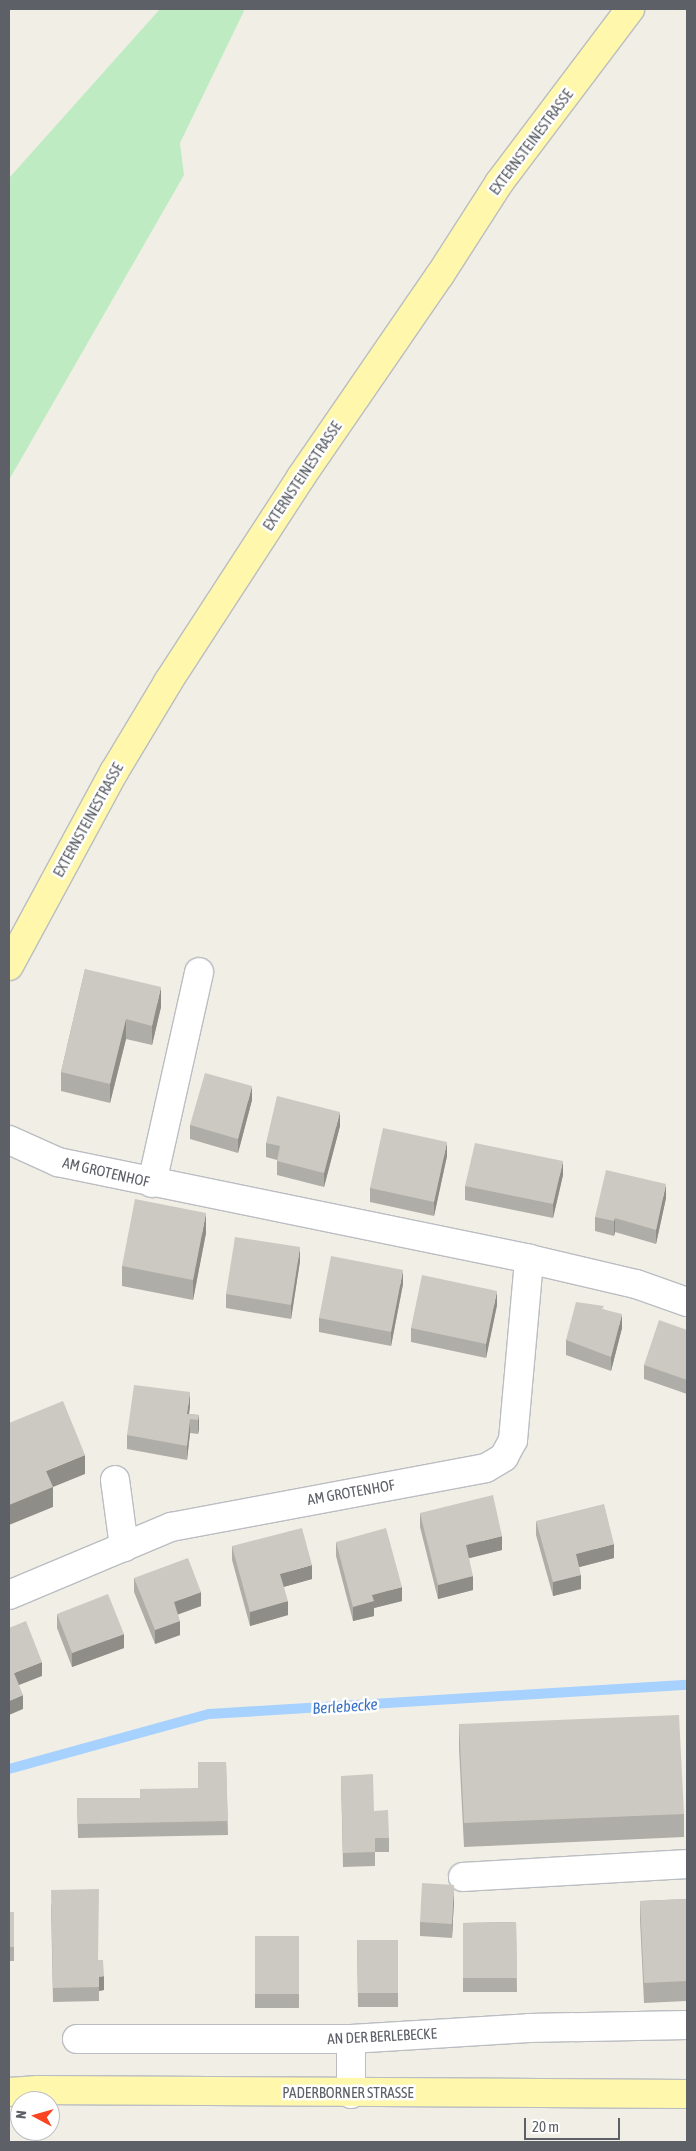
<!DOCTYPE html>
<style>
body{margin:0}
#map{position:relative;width:696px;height:2151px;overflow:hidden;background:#f1efe5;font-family:"Asap Condensed",sans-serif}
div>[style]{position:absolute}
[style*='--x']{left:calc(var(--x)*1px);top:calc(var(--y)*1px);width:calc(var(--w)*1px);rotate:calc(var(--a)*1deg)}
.green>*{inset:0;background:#bfebc3}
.stream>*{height:10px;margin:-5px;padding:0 5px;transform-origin:5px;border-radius:5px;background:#a7d1ff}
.roads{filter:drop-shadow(1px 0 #babdc2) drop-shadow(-1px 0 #babdc2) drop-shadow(0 1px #babdc2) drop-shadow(0 -1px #babdc2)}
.minor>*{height:28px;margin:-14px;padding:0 14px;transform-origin:14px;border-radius:14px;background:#fff}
.major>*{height:28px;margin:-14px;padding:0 14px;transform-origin:14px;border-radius:14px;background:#fff8ac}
.wall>*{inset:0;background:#afada7}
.shaded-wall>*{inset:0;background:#8f8d88}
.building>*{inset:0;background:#ccc9c2}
span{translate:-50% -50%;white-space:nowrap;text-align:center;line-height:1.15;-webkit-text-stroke:5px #fff;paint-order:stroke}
.street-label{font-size:15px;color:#5d6067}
.water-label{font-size:16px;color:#3a73c6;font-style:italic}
.frame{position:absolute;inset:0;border:10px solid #5d6067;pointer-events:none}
.north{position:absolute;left:10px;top:2091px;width:50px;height:50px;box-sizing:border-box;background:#fff;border:1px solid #bebfc2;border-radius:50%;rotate:276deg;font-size:14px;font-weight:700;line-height:20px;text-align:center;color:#5d6067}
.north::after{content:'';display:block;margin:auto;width:18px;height:22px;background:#fb4421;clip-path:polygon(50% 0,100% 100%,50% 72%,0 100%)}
.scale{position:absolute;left:524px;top:2118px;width:96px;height:22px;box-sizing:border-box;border:2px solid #5d6067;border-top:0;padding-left:6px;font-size:15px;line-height:18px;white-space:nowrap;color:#5d6067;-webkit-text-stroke:4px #fff;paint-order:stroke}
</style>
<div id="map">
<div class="green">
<div style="clip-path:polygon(160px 9px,245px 9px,180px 143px,184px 175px,9px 480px,9px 178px)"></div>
</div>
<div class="stream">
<div style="--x:9;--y:1769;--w:207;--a:-15.4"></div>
<div style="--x:209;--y:1714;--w:479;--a:-3.5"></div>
</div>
<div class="roads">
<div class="minor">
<div style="--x:9;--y:1140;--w:54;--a:24.2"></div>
<div style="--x:58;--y:1162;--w:481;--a:11.6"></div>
<div style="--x:529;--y:1259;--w:110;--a:13.2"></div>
<div style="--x:636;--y:1284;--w:54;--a:19.4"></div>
<div style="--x:152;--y:1183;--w:216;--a:-77.4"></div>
<div style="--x:115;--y:1480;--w:68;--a:82.3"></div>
<div style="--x:9;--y:1595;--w:176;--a:-22.8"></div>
<div style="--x:171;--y:1527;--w:320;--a:-10.6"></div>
<div style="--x:486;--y:1468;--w:21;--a:-31"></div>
<div style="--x:504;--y:1457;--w:19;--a:-62"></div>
<div style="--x:513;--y:1440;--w:182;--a:-84.9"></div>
<div style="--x:463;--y:1877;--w:224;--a:-3.3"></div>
<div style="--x:77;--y:2039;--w:274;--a:0"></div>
<div style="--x:351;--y:2039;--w:178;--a:-3.5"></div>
<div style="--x:529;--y:2028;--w:158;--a:-1.1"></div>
<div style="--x:351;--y:2039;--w:55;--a:90"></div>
</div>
<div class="major">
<div style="--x:9;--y:966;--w:221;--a:-61.6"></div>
<div style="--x:114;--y:772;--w:105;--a:-59"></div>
<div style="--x:168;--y:682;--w:244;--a:-57"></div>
<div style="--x:301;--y:477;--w:245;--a:-55.5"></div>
<div style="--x:440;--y:275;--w:109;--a:-57.3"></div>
<div style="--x:499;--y:183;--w:218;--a:-53"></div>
<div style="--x:9;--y:2092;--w:29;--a:-4"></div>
<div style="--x:38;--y:2090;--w:649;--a:0.35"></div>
</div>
</div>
<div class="wall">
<div style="clip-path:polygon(85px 969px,161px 1007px,152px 1045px,126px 1039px,110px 1103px,61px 1091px,61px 1072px)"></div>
<div style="clip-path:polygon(252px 1100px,238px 1153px,190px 1139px,190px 1125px)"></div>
<div style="clip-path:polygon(340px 1126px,324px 1187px,277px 1175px,277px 1160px,266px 1157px,266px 1143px)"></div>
<div style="clip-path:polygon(447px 1156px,434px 1216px,370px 1202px,370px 1188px)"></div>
<div style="clip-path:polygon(563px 1175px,553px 1218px,465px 1200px,465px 1186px)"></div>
<div style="clip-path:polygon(666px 1198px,656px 1244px,615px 1232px,614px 1236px,595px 1231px,595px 1217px)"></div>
<div style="clip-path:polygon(206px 1233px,193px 1300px,122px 1286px,122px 1266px)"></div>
<div style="clip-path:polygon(300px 1261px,291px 1319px,226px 1308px,226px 1294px)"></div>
<div style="clip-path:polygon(403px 1284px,391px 1346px,319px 1332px,319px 1318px)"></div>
<div style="clip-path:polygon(497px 1305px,486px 1358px,411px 1342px,411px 1328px)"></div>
<div style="clip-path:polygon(604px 1309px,622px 1328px,611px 1371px,566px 1355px,566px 1340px)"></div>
<div style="clip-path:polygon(687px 1330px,687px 1394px,644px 1379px,644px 1365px)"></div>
<div style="clip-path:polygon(190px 1406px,189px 1414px,199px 1415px,199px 1429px,198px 1434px,190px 1433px,187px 1460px,127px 1449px,127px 1435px)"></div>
<div style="clip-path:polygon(420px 1513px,502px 1550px,469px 1558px,473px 1590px,438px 1599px,420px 1527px)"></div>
<div style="clip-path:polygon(536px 1521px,614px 1558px,579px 1567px,581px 1589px,553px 1596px,536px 1535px)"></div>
<div style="clip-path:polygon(336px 1542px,402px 1601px,374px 1608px,374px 1616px,353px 1621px,336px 1556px)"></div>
<div style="clip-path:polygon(232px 1546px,312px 1579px,283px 1587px,288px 1615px,250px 1626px,232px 1560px)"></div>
<div style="clip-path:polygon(134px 1578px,201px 1606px,178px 1614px,180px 1635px,155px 1644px,134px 1592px)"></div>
<div style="clip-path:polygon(57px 1614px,124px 1648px,72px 1667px,57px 1628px)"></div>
<div style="clip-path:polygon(459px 1724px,684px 1814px,684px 1837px,464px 1847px,459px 1748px)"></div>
<div style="clip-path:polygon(226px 1762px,228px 1835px,78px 1838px,77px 1798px,140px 1798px,198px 1788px)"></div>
<div style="clip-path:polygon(341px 1776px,374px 1811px,389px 1838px,389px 1852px,375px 1852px,375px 1866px,343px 1867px)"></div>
<div style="clip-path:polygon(454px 1899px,452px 1938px,420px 1936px,420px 1922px)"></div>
<div style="clip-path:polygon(687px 1899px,687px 2001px,644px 2003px,640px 1920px,640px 1901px)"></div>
<div style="clip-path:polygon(51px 1904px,98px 1960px,104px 1990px,99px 1991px,99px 2001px,53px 2002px)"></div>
<div style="clip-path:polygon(9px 1912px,14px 1912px,14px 1961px,9px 1961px)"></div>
<div style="clip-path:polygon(516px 1922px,517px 1992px,463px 1992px,463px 1923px)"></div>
<div style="clip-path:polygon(255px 1936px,299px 1936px,299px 2008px,255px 2008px)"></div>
<div style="clip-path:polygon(357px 1940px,398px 1940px,398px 2007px,358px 2007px)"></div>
</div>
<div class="shaded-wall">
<div style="clip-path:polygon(161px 987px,161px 1007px,152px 1045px,152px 1026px)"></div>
<div style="clip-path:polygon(126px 1019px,126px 1039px,110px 1103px,110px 1084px)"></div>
<div style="clip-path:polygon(252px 1086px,252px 1100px,238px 1153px,238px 1139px)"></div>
<div style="clip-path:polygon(340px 1112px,340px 1126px,324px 1187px,324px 1173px)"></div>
<div style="clip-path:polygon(447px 1142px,447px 1156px,434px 1216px,434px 1202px)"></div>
<div style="clip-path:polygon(563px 1161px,563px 1175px,553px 1218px,553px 1204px)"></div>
<div style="clip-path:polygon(666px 1184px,666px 1198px,656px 1244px,656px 1230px)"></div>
<div style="clip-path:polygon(206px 1213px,206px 1233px,193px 1300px,193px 1280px)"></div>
<div style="clip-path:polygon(615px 1218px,615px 1232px,614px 1236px,614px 1221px)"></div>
<div style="clip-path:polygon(300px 1247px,300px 1261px,291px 1319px,291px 1305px)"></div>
<div style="clip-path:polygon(403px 1270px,403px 1284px,391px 1346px,391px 1332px)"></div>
<div style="clip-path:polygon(497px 1291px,497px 1305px,486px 1358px,486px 1344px)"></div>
<div style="clip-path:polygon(622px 1314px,622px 1328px,611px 1371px,611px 1357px)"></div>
<div style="clip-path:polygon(190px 1392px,190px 1406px,187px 1428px,187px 1414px)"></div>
<div style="clip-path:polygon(199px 1415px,199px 1429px,198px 1434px,198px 1420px)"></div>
<div style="clip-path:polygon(190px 1419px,190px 1433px,187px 1460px,187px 1446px)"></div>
<div style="clip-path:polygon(85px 1455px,85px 1474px,53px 1487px,53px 1507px,9px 1525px,9px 1505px,46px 1471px)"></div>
<div style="clip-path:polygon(502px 1536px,502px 1550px,466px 1559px,466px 1545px)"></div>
<div style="clip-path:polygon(614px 1544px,614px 1558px,576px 1568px,576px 1554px)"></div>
<div style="clip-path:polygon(312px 1565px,312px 1579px,280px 1588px,280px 1574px)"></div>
<div style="clip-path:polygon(581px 1575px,581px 1589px,553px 1596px,553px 1582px)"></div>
<div style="clip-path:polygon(473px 1576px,473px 1590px,438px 1599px,438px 1585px)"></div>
<div style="clip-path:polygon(402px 1587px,402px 1601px,374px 1608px,374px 1616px,353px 1621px,353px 1607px,372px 1595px)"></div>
<div style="clip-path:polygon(201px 1592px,201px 1606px,174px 1616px,174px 1602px)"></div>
<div style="clip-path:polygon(288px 1601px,288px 1615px,250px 1626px,250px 1612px)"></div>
<div style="clip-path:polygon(180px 1621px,180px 1635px,155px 1644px,155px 1630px)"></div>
<div style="clip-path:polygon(124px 1634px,124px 1648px,72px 1667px,72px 1653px)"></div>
<div style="clip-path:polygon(42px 1662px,42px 1676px,14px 1687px,14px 1673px)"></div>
<div style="clip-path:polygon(23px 1695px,23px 1709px,9px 1715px,9px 1701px)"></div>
<div style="clip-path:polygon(454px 1885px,454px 1899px,452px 1938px,452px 1924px)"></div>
<div style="clip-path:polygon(104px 1976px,104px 1990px,99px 1991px,99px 1977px)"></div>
</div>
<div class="building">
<div style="clip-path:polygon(85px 969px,161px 987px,152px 1026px,126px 1019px,110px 1084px,61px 1072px)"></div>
<div style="clip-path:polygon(205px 1073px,252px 1086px,238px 1139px,190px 1125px)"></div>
<div style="clip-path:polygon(277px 1096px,340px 1112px,324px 1173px,277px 1161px,280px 1146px,266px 1143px)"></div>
<div style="clip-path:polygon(383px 1128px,447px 1142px,434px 1202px,370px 1188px)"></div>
<div style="clip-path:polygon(475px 1143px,563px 1161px,553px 1204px,465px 1186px)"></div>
<div style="clip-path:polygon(606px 1170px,666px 1184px,656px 1230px,615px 1218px,614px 1221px,595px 1217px)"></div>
<div style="clip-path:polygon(135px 1199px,206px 1213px,193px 1280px,122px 1266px)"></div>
<div style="clip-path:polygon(235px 1237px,300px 1247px,291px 1305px,226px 1294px)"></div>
<div style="clip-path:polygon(331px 1256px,403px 1270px,391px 1332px,319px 1318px)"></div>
<div style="clip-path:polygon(422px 1275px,497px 1291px,486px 1344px,411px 1328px)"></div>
<div style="clip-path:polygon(576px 1302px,604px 1306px,602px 1309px,622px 1314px,611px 1357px,566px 1340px)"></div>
<div style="clip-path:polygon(659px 1320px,687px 1330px,687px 1380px,644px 1365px)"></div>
<div style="clip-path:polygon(134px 1385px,190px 1392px,187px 1414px,199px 1415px,198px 1420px,190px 1419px,187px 1446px,127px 1435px)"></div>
<div style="clip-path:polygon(63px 1401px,85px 1455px,46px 1471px,53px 1487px,9px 1505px,9px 1423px)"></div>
<div style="clip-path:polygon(493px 1495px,502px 1536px,466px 1545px,473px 1576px,438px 1585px,420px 1513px)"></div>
<div style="clip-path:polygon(604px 1504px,614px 1544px,576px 1554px,581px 1575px,553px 1582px,536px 1521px)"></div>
<div style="clip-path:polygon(302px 1528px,312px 1565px,280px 1574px,288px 1601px,250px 1612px,232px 1546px)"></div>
<div style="clip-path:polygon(386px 1528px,402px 1587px,372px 1595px,374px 1601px,353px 1607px,336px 1542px)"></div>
<div style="clip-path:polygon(188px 1558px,201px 1592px,174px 1602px,180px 1621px,155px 1630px,134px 1578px)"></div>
<div style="clip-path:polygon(108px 1594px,124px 1634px,72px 1653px,57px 1614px)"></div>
<div style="clip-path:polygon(26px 1621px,42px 1662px,14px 1673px,23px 1695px,9px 1701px,9px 1628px)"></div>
<div style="clip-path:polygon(679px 1715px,684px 1814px,464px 1823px,459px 1724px)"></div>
<div style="clip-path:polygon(198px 1762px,226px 1762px,228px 1821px,78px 1824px,77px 1798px,140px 1798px,140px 1789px,198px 1788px)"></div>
<div style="clip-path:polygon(373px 1774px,374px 1811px,388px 1810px,389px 1838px,375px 1838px,375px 1852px,343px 1853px,341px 1776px)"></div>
<div style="clip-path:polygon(422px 1883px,454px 1885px,452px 1924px,420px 1922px)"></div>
<div style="clip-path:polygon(99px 1889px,98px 1960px,103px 1960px,104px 1976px,99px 1977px,99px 1987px,53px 1988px,51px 1890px)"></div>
<div style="clip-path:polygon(687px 1899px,687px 1981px,644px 1983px,640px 1901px)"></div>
<div style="clip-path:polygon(9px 1912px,14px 1912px,14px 1947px,9px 1947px)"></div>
<div style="clip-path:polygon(516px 1922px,517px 1978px,463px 1978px,463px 1923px)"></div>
<div style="clip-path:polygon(255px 1936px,299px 1936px,299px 1994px,255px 1994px)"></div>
<div style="clip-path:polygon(357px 1940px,398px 1940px,398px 1993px,358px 1993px)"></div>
</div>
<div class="street-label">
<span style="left:531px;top:142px;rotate:-53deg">EXTERNSTEINESTRASSE</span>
<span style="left:302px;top:476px;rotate:-56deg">EXTERNSTEINESTRASSE</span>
<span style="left:88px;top:820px;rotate:-61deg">EXTERNSTEINESTRASSE</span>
<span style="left:106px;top:1172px;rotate:13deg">AM GROTENHOF</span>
<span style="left:351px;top:1492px;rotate:-10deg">AM GROTENHOF</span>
<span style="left:382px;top:2036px;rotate:-3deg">AN DER BERLEBECKE</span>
<span style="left:348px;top:2093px">PADERBORNER STRASSE</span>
</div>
<div class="water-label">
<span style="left:345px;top:1706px;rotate:-4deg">Berlebecke</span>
</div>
<div class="frame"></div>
<div class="north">N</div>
<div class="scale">20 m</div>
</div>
